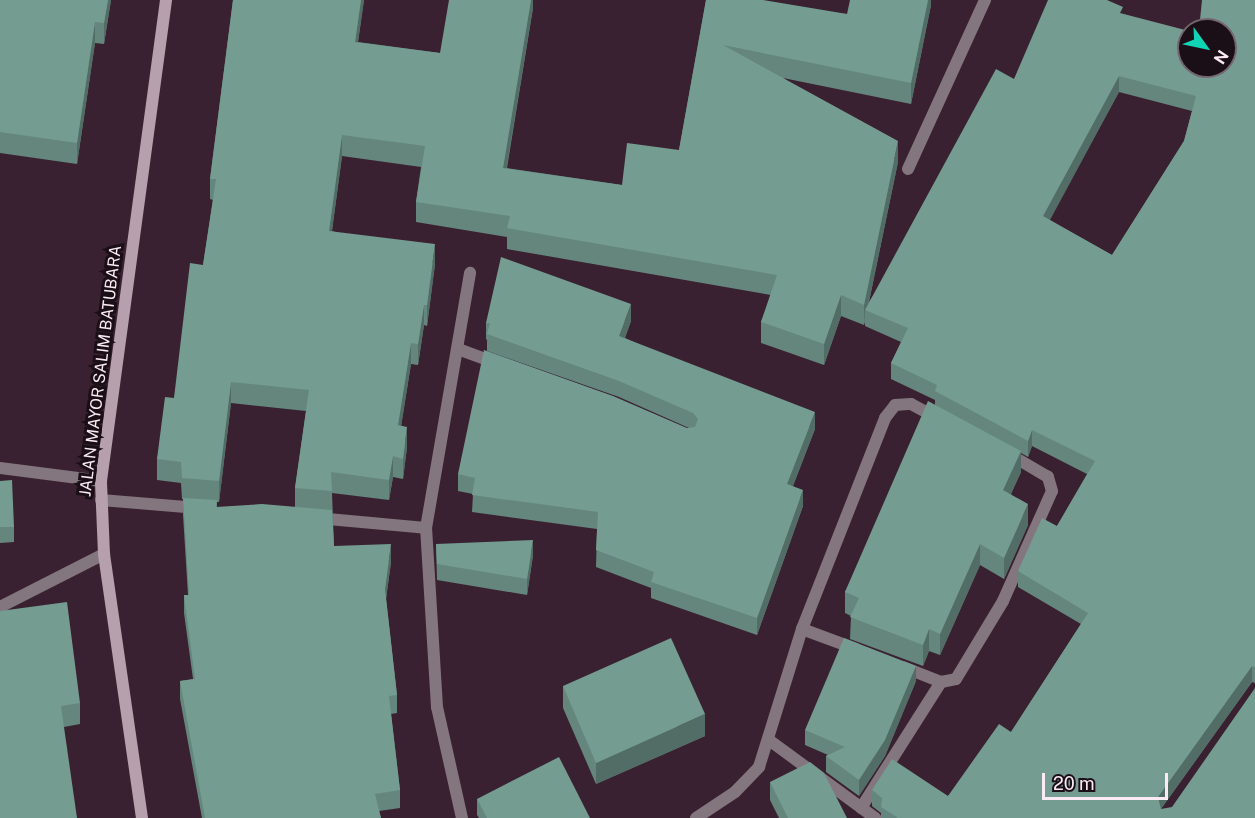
<!DOCTYPE html>
<style>
body{margin:0}
#map{position:relative;width:1255px;height:818px;overflow:hidden;background:#3a2131;font-family:"Public Sans",sans-serif}
div>[style]{position:absolute}
[style*='--x']{left:calc(var(--x)*1px);top:calc(var(--y)*1px);width:calc(var(--w)*1px);rotate:calc(var(--a)*1deg)}
.street>*{height:12px;margin:-6px;padding:0 6px;transform-origin:6px;border-radius:6px;background:#83767e}
.secondary>*{height:12px;margin:-6px;padding:0 6px;transform-origin:6px;border-radius:6px;background:#b6a0ad}
.wall>*{inset:0;background:#64867d}
.shaded-wall>*{inset:0;background:#516d66}
.building>*{inset:0;background:#749c91}
span{translate:-50% -50%;white-space:nowrap;text-align:center;line-height:1.15;-webkit-text-stroke:6px #1a0f16;paint-order:stroke}
.street-label{font-size:16px;color:#fbe9f3}
.north{position:absolute;left:1177px;top:18px;width:60px;height:60px;box-sizing:border-box;background:#1a0f16;border:2px solid #74666e;border-radius:50%;rotate:123deg;font-size:16px;font-weight:700;line-height:24px;text-align:center;color:#fbe9f3}
.north::after{content:'';display:block;margin:auto;width:21px;height:27px;background:#10d5b4;clip-path:polygon(50% 0,100% 100%,50% 72%,0 100%)}
.scale{position:absolute;left:1042px;top:773px;width:126px;height:27px;box-sizing:border-box;border:3px solid #fbe9f3;border-top:0;padding-left:8px;font-size:18px;line-height:21px;white-space:nowrap;color:#fbe9f3;-webkit-text-stroke:4px #1a0f16;paint-order:stroke}
</style>
<div id="map">
<div class="street">
<div style="--x:908;--y:169;--w:186;--a:-65.5"></div>
<div style="--x:458;--y:349;--w:40;--a:20.2"></div>
<div style="--x:0;--y:468;--w:102;--a:7.3"></div>
<div style="--x:101;--y:500;--w:97;--a:4.7"></div>
<div style="--x:317;--y:518;--w:109;--a:5.2"></div>
<div style="--x:0;--y:607;--w:117;--a:-27"></div>
<div style="--x:802;--y:629;--w:58;--a:20.3"></div>
<div style="--x:903;--y:667;--w:41;--a:21.5"></div>
<div style="--x:941;--y:682;--w:15;--a:-11"></div>
<div style="--x:956;--y:679;--w:91;--a:-58.9"></div>
<div style="--x:1003;--y:601;--w:120;--a:-66"></div>
<div style="--x:1052;--y:491;--w:15;--a:-106"></div>
<div style="--x:1048;--y:477;--w:45;--a:-149.5"></div>
<div style="--x:769;--y:740;--w:132;--a:36.3"></div>
<div style="--x:861;--y:808;--w:149;--a:-57.6"></div>
<div style="--x:462;--y:818;--w:114;--a:-102.7"></div>
<div style="--x:437;--y:707;--w:179;--a:-93.5"></div>
<div style="--x:426;--y:528;--w:259;--a:-80.2"></div>
<div style="--x:696;--y:818;--w:47;--a:-33.7"></div>
<div style="--x:735;--y:792;--w:35;--a:-46"></div>
<div style="--x:759;--y:767;--w:145;--a:-72.7"></div>
<div style="--x:802;--y:629;--w:227;--a:-68.5"></div>
<div style="--x:885;--y:418;--w:16;--a:-52"></div>
<div style="--x:895;--y:405;--w:16;--a:-4"></div>
<div style="--x:911;--y:404;--w:30;--a:28"></div>
</div>
<div class="secondary">
<div style="--x:142;--y:818;--w:267;--a:-98.2"></div>
<div style="--x:104;--y:554;--w:73;--a:-92.4"></div>
<div style="--x:101;--y:481;--w:485;--a:-82.3"></div>
</div>
<div class="wall">
<div style="clip-path:polygon(0 0,111px 0,104px 44px,95px 43px,77px 164px,0 153px)"></div>
<div style="clip-path:polygon(evenodd,233px 0,364px 0,358px 42px,440px 53px,533px 0,533px 8px,507px 168px,622px 185px,679px 150px,706px 0,847px 14px,931px 0,931px 5px,911px 104px,783px 78px,898px 162px,869px 302px,1014px 79px,1123px 14px,1189px 66px,1255px 0,1255px 683px,1252px 682px,1161px 809px,1255px 818px,881px 818px,881px 813px,872px 806px,872px 790px,948px 796px,1011px 732px,1081px 624px,1018px 587px,1018px 571px,1057px 526px,1087px 474px,1032px 446px,1028px 457px,1021px 453px,1021px 472px,1011px 494px,1028px 525px,1004px 579px,980px 565px,940px 655px,929px 651px,923px 666px,850px 639px,851px 616px,845px 613px,845px 592px,935px 404px,935px 400px,891px 379px,891px 363px,901px 342px,865px 326px,865px 322px,864px 325px,841px 316px,824px 365px,761px 343px,761px 322px,771px 295px,507px 249px,507px 237px,416px 222px,416px 202px,421px 167px,342px 156px,332px 231px,435px 264px,427px 326px,424px 325px,418px 365px,411px 364px,401px 426px,407px 447px,403px 479px,393px 477px,389px 500px,332px 493px,334px 546px,391px 562px,386px 599px,397px 695px,397px 713px,391px 714px,400px 790px,400px 808px,379px 811px,381px 818px,202px 818px,180px 699px,180px 681px,193px 679px,184px 613px,184px 595px,188px 595px,183px 515px,183px 499px,182px 499px,181px 483px,157px 480px,157px 459px,174px 398px,203px 265px,213px 200px,210px 199px,210px 179px,233px 0,1119px 92px,1192px 111px,1184px 141px,1112px 255px,1049px 220px,1119px 92px,233px 0,231px 403px,306px 411px,295px 488px,295px 507px,217px 507px,217px 502px,219px 502px,231px 403px)"></div>
<div style="clip-path:polygon(631px 321px,625px 338px,815px 429px,793px 486px,803px 506px,757px 635px,651px 598px,651px 588px,596px 567px,597px 529px,472px 512px,473px 494px,458px 491px,458px 474px,689px 428px,619px 397px,487px 351px,487px 340px,486px 339px,486px 323px)"></div>
<div style="clip-path:polygon(0 481px,14px 527px,14px 542px,0 543px)"></div>
<div style="clip-path:polygon(436px 544px,533px 555px,527px 595px,437px 580px)"></div>
<div style="clip-path:polygon(0 611px,80px 703px,80px 724px,64px 727px)"></div>
<div style="clip-path:polygon(916px 681px,885px 756px,859px 796px,826px 772px,826px 756px,828px 755px,805px 745px,805px 730px)"></div>
<div style="clip-path:polygon(563px 686px,705px 736px,596px 784px,563px 708px)"></div>
<div style="clip-path:polygon(770px 782px,847px 818px,779px 818px,770px 800px)"></div>
<div style="clip-path:polygon(477px 799px,590px 818px,479px 818px,477px 815px)"></div>
</div>
<div class="shaded-wall">
<div style="clip-path:polygon(108px 0,111px 0,104px 44px,104px 23px)"></div>
<div style="clip-path:polygon(361px 0,364px 0,355px 62px,355px 42px)"></div>
<div style="clip-path:polygon(531px 0,533px 0,533px 8px,503px 189px,503px 168px)"></div>
<div style="clip-path:polygon(928px 0,931px 0,931px 5px,911px 104px,911px 83px)"></div>
<div style="clip-path:polygon(95px 22px,95px 43px,77px 164px,77px 143px)"></div>
<div style="clip-path:polygon(1119px 76px,1119px 92px,1043px 233px,1043px 216px)"></div>
<div style="clip-path:polygon(342px 135px,342px 156px,329px 252px,329px 231px)"></div>
<div style="clip-path:polygon(898px 141px,898px 162px,867px 311px,865px 310px,864px 325px,864px 305px)"></div>
<div style="clip-path:polygon(435px 244px,435px 264px,427px 326px,427px 305px)"></div>
<div style="clip-path:polygon(841px 295px,841px 316px,824px 365px,824px 344px)"></div>
<div style="clip-path:polygon(631px 304px,631px 321px,619px 353px,619px 336px)"></div>
<div style="clip-path:polygon(424px 305px,424px 325px,418px 365px,418px 344px)"></div>
<div style="clip-path:polygon(411px 343px,411px 364px,398px 446px,398px 425px)"></div>
<div style="clip-path:polygon(231px 382px,231px 403px,219px 502px,219px 481px)"></div>
<div style="clip-path:polygon(815px 412px,815px 429px,787px 501px,787px 484px)"></div>
<div style="clip-path:polygon(407px 427px,407px 447px,403px 479px,403px 459px)"></div>
<div style="clip-path:polygon(1032px 430px,1032px 446px,1028px 457px,1028px 441px)"></div>
<div style="clip-path:polygon(1021px 451px,1021px 472px,1003px 511px,1003px 490px)"></div>
<div style="clip-path:polygon(393px 456px,393px 477px,389px 500px,389px 480px)"></div>
<div style="clip-path:polygon(803px 490px,803px 506px,757px 635px,757px 618px)"></div>
<div style="clip-path:polygon(1028px 504px,1028px 525px,1004px 579px,1004px 558px)"></div>
<div style="clip-path:polygon(533px 540px,533px 555px,527px 595px,527px 579px)"></div>
<div style="clip-path:polygon(391px 544px,391px 562px,385px 607px,385px 589px)"></div>
<div style="clip-path:polygon(980px 544px,980px 565px,940px 655px,940px 634px)"></div>
<div style="clip-path:polygon(929px 629px,929px 651px,923px 666px,923px 645px)"></div>
<div style="clip-path:polygon(916px 666px,916px 681px,885px 756px,859px 796px,859px 780px)"></div>
<div style="clip-path:polygon(1252px 666px,1252px 682px,1158px 813px,1158px 797px)"></div>
<div style="clip-path:polygon(705px 714px,705px 736px,596px 784px,596px 763px)"></div>
</div>
<div class="building">
<div style="clip-path:polygon(0 0,108px 0,104px 23px,95px 22px,77px 143px,0 132px)"></div>
<div style="clip-path:polygon(233px 0,361px 0,355px 42px,440px 53px,449px 0,531px 0,503px 168px,622px 185px,627px 143px,679px 150px,706px 0,763px 0,847px 14px,850px 0,928px 0,911px 83px,723px 45px,898px 141px,864px 305px,841px 295px,824px 344px,761px 322px,777px 275px,507px 228px,510px 216px,416px 202px,425px 146px,342px 135px,329px 231px,435px 244px,427px 305px,424px 305px,418px 344px,411px 343px,398px 425px,407px 427px,403px 459px,393px 456px,389px 480px,331px 472px,332px 491px,295px 488px,309px 390px,231px 382px,219px 481px,182px 478px,181px 462px,157px 459px,165px 397px,174px 398px,190px 263px,203px 265px,216px 179px,210px 179px)"></div>
<div style="clip-path:polygon(evenodd,1048px 0,1107px 0,1123px 7px,1120px 13px,1189px 31px,1189px 66px,1225px 66px,1225px 30px,1199px 30px,1202px 0,1255px 0,1255px 667px,1252px 666px,1158px 797px,1161px 809px,1172px 807px,1255px 688px,1255px 818px,898px 818px,881px 807px,882px 798px,872px 790px,892px 759px,948px 796px,999px 724px,1011px 732px,1088px 613px,1018px 571px,1042px 518px,1057px 526px,1095px 461px,1032px 430px,1028px 441px,935px 391px,937px 385px,891px 363px,908px 328px,865px 310px,996px 69px,1014px 79px,1048px 0,1119px 76px,1196px 96px,1184px 141px,1112px 255px,1043px 216px,1119px 76px)"></div>
<div style="clip-path:polygon(501px 257px,631px 304px,619px 336px,815px 412px,787px 484px,803px 490px,757px 618px,651px 582px,654px 572px,596px 550px,598px 512px,472px 495px,475px 478px,458px 474px,484px 350px,613px 396px,687px 428px,695px 427px,698px 419px,693px 413px,619px 381px,487px 334px,490px 323px,486px 323px)"></div>
<div style="clip-path:polygon(928px 401px,1021px 451px,1003px 490px,1028px 504px,1004px 558px,980px 544px,940px 634px,929px 629px,923px 645px,850px 617px,859px 598px,845px 592px)"></div>
<div style="clip-path:polygon(12px 480px,14px 527px,0 527px,0 481px)"></div>
<div style="clip-path:polygon(183px 498px,217px 500px,216px 507px,262px 504px,332px 510px,334px 546px,391px 544px,385px 589px,397px 695px,389px 696px,400px 790px,375px 794px,381px 818px,205px 818px,180px 681px,195px 679px,184px 595px,189px 595px)"></div>
<div style="clip-path:polygon(533px 540px,527px 579px,437px 564px,436px 544px)"></div>
<div style="clip-path:polygon(67px 602px,80px 703px,61px 706px,77px 818px,0 818px,0 611px)"></div>
<div style="clip-path:polygon(671px 638px,705px 714px,596px 763px,563px 686px)"></div>
<div style="clip-path:polygon(844px 638px,916px 666px,885px 740px,859px 780px,826px 756px,845px 747px,805px 730px)"></div>
<div style="clip-path:polygon(559px 757px,590px 818px,487px 818px,477px 799px)"></div>
<div style="clip-path:polygon(810px 762px,824px 773px,847px 818px,788px 818px,770px 782px)"></div>
</div>
<div class="street-label">
<span style="left:101px;top:371px;rotate:-83deg">JALAN MAYOR SALIM BATUBARA</span>
</div>
<div class="north">N</div>
<div class="scale">20 m</div>
</div>
